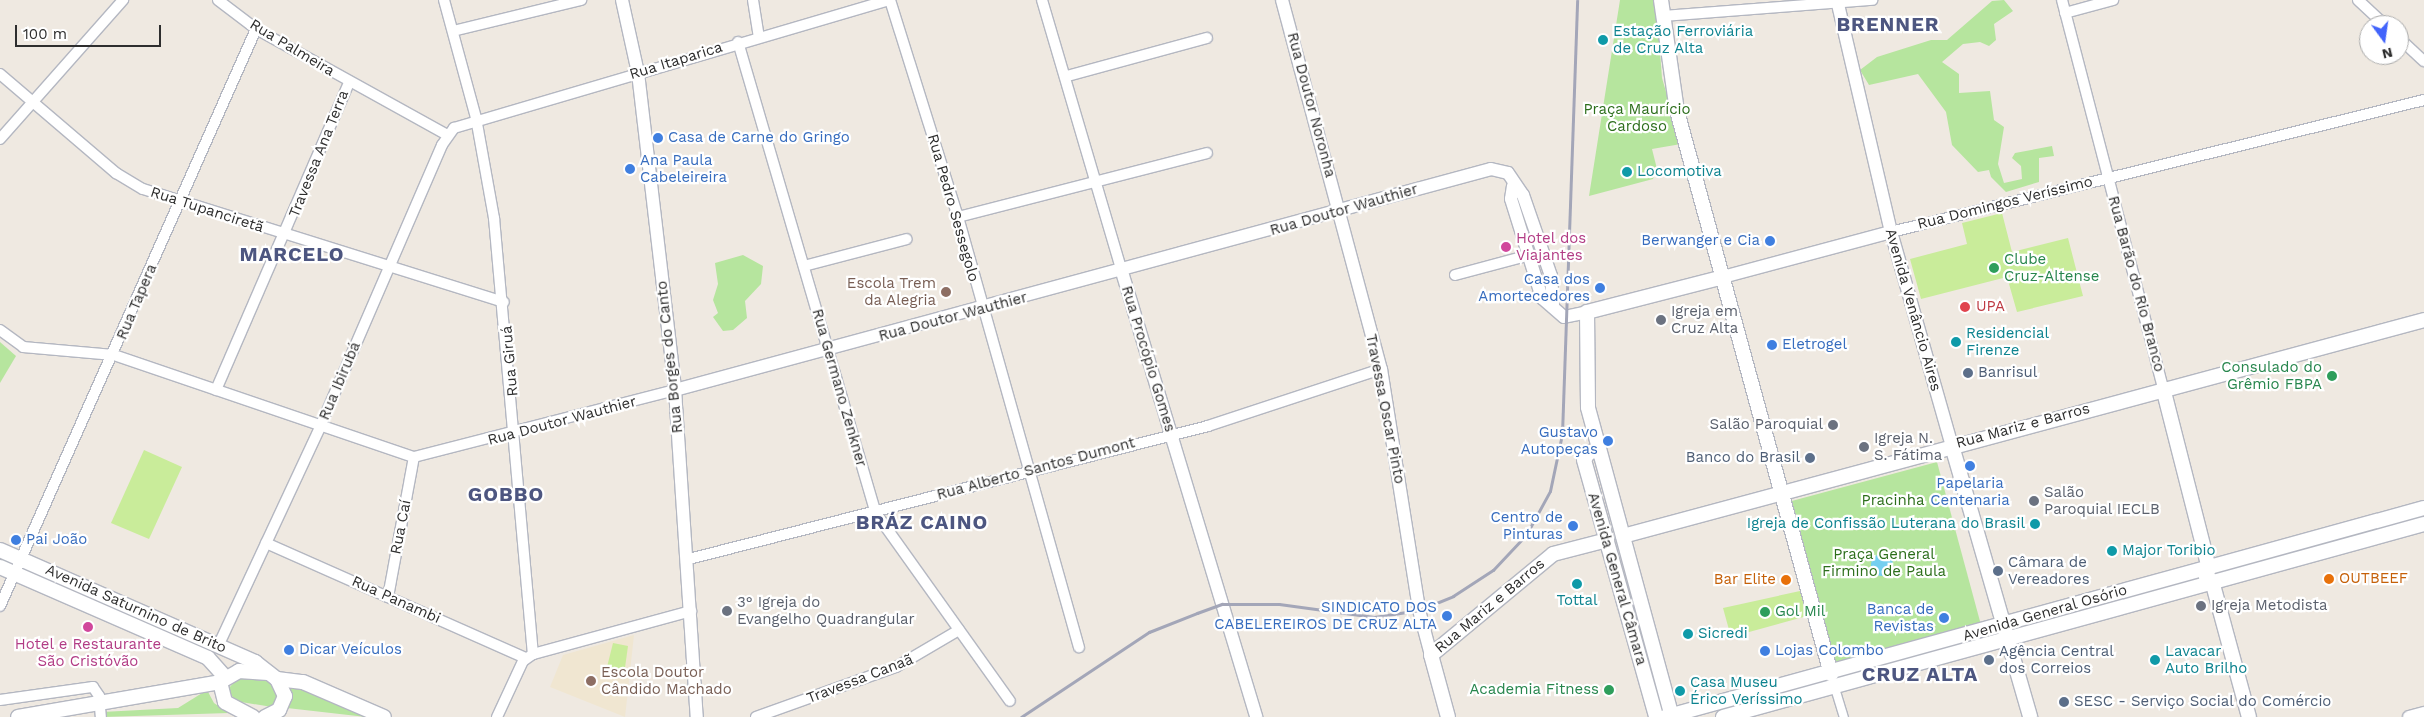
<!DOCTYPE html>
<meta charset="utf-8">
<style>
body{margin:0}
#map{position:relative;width:2424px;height:717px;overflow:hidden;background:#efe9e1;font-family:"Work Sans",sans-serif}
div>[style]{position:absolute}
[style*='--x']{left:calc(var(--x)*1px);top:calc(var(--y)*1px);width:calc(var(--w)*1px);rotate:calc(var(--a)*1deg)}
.education>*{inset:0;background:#f0e6d1}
.green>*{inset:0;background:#b6e59e}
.pitch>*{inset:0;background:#c9ec9a}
.water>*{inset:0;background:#75cff0}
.round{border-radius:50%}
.roads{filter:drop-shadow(1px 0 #b4b7c1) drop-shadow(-1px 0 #b4b7c1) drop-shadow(0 1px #b4b7c1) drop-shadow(0 -1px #b4b7c1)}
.pedestrian>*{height:8px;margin:-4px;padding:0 4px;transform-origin:4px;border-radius:4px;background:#fff}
.minor>*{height:10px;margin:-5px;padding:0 5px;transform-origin:5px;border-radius:5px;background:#fff}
.tertiary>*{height:12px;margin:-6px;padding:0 6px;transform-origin:6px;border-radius:6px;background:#fff}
.secondary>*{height:14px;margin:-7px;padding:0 7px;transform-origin:7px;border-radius:7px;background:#fff}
.rail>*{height:3px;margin:-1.5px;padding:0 1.5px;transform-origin:1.5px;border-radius:1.5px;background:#a3a6b8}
.dots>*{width:14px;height:14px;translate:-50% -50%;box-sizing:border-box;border:2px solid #fff;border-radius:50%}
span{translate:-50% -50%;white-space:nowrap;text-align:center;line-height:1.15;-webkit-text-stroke:4.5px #fff;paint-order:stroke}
.culture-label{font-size:15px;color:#0d838f}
.left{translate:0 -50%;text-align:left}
.right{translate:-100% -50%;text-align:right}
.street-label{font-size:15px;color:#2e2e2e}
.park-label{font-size:15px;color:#2c6e1b}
.shop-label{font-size:15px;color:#366cbe}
.hotel-label{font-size:15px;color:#b23c85}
.leisure-label{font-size:15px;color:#27864d}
.education-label{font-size:15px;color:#785e54}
.health-label{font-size:15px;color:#be3a42}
.worship-label{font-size:15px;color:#5b616d}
.service-label{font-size:15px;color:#4e5e75}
.food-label{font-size:15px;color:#c56008}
.district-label{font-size:20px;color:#4d5680;font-weight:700;letter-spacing:1px}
.north{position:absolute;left:2359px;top:15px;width:50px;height:50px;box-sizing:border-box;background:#fff;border:1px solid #ababab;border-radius:50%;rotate:166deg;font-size:14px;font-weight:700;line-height:20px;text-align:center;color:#2e2e2e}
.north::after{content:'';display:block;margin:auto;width:18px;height:22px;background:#4264fb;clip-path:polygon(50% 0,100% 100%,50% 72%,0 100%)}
.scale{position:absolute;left:15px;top:25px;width:146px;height:22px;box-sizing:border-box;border:2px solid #2e2e2e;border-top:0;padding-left:6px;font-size:15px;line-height:18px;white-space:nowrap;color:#2e2e2e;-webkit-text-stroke:4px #fff;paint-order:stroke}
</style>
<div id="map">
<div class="education">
<div style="clip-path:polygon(634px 635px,625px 717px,550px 687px,563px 655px)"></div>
</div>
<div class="green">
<div style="clip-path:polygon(1620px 0,1656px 0,1662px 78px,1681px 144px,1652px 149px,1657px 169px,1653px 179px,1589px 196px)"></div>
<div style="clip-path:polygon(2004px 0,2013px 11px,1994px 24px,1996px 40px,1989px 46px,1980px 42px,1963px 44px,1942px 62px,1959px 74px,1959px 93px,1990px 91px,1994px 120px,2004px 127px,1998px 164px,2004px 183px,2022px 179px,2021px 166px,2012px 158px,2015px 153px,2052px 146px,2054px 156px,2039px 158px,2039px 182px,2006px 192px,1991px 177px,1989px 170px,1978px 172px,1952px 145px,1946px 112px,1918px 74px,1869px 85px,1860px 70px,1877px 57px,1931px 40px,1947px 40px,1992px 1px)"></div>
<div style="clip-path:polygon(743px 255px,763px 266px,761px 284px,745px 301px,747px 318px,733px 330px,723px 331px,713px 317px,718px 313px,713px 300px,718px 284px,715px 263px)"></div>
<div style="clip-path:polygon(0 342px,16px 356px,0 383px)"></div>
<div style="clip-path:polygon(1937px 462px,1981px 625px,1832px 665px,1788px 502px)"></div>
<div style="clip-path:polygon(238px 678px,274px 682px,282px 699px,272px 707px,235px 701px,228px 689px)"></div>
<div style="clip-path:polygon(287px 682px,367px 714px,366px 717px,287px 708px,291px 696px)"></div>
<div style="clip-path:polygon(207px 690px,214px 703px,229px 713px,103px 717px,102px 712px,178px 708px)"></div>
</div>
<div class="pitch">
<div style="clip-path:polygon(2002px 213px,2012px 252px,2068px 238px,2083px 296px,2017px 312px,2007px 277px,1921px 299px,1910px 259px,1967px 244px,1962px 223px)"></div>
<div style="clip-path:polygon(144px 450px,182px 467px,149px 539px,111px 523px)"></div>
<div style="clip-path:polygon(1800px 591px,1807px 616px,1731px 637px,1723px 608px)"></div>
<div style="clip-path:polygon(613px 643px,628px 646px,624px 675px,607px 667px)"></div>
</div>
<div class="water">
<div class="round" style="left:1871px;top:554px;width:22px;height:22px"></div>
</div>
<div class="roads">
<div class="pedestrian">
<div style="--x:1834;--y:685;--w:34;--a:73"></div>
</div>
<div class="minor">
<div style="--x:218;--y:0;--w:48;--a:37.3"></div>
<div style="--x:256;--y:29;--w:218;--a:29"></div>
<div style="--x:444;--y:0;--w:122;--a:74.8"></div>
<div style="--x:476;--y:118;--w:102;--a:79.8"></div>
<div style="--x:494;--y:218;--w:438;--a:84.9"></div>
<div style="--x:533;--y:654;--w:12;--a:145"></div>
<div style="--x:523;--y:661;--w:62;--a:114.9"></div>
<div style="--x:753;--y:0;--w:36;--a:81"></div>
<div style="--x:890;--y:0;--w:227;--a:72.6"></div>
<div style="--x:958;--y:217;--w:447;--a:74.3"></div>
<div style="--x:1042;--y:0;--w:284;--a:73.6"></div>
<div style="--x:2062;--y:0;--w:401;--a:75.4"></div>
<div style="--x:2358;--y:0;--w:37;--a:43"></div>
<div style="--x:2065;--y:13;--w:50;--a:-15.2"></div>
<div style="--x:1663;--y:16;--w:210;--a:-4.4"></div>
<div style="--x:453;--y:31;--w:132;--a:-13.6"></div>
<div style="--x:2399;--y:38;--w:34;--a:43"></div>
<div style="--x:738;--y:42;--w:490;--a:73.7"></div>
<div style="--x:875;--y:512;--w:232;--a:54.5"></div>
<div style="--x:0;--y:74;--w:153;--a:40.5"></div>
<div style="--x:116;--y:173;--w:31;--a:31"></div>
<div style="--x:143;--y:189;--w:378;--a:17.4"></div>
<div style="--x:1067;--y:76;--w:145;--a:-15.2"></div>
<div style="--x:0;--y:139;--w:186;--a:-48.5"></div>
<div style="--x:958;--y:217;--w:257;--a:-14.4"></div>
<div style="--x:1891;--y:232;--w:549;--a:-13.91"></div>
<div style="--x:804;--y:266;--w:106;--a:-14.7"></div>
<div style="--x:1455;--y:275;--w:73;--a:-15"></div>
<div style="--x:0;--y:330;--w:29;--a:36"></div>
<div style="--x:23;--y:347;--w:91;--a:5"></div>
<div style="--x:114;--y:355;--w:317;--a:18.8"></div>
<div style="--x:414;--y:457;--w:269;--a:-14.4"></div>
<div style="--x:216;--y:390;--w:335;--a:-66.6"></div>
<div style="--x:266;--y:543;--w:284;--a:23.9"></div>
<div style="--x:689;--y:559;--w:536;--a:-14.37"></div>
<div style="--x:1208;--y:426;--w:182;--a:-18.2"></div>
<div style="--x:388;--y:597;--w:142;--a:-79.5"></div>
<div style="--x:0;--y:606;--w:631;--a:-66.07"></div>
<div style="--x:219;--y:644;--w:239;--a:-65"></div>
<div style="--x:320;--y:427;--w:307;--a:-66.6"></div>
<div style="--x:442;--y:145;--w:21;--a:-55"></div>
<div style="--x:454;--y:128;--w:453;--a:-16.4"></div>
<div style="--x:533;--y:654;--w:164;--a:-15.2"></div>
<div style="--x:0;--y:700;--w:94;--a:-8"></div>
<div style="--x:93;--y:687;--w:11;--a:56"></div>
<div style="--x:99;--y:696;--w:21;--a:85"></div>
<div style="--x:756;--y:717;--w:149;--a:-19.7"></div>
<div style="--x:896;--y:667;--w:73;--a:-30.4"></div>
</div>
<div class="tertiary">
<div style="--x:622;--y:0;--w:75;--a:77.6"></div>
<div style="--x:638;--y:73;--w:319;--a:83.3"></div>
<div style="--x:675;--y:390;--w:328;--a:86.2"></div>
<div style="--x:1282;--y:0;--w:382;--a:75"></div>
<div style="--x:1381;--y:369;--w:244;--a:81"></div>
<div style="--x:1419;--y:610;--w:47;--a:75.1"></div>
<div style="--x:1837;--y:0;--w:238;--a:76.9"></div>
<div style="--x:1891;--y:232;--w:223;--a:74.1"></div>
<div style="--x:1513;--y:186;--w:13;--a:99"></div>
<div style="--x:1511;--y:199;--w:104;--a:72.6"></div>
<div style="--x:1542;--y:298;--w:29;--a:41"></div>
<div style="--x:1564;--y:317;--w:24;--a:-12"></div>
<div style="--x:1122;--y:272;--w:465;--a:73.2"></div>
<div style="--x:1723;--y:277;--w:174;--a:-15"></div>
<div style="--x:675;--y:390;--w:845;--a:-15.15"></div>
<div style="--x:1491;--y:169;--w:17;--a:13"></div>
<div style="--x:1508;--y:173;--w:27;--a:56"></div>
<div style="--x:1523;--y:195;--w:86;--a:70.9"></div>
<div style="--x:1551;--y:276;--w:31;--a:86"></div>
<div style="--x:2409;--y:717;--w:16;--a:-15"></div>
</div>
<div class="secondary">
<div style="--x:1661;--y:0;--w:112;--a:81.8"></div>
<div style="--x:1677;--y:111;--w:584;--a:74.7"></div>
<div style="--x:2163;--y:388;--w:186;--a:75.7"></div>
<div style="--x:2209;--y:568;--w:9;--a:108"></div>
<div style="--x:2206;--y:577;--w:7;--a:34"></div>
<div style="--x:2212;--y:581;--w:141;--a:74.8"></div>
<div style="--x:1952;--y:446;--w:282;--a:73.9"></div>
<div style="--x:1598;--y:451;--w:9;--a:174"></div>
<div style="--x:1589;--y:452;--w:9;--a:122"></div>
<div style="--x:1584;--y:460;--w:267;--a:74.3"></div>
<div style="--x:1623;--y:536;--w:830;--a:-15.09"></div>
<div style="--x:0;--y:550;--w:279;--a:23.7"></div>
<div style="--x:255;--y:662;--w:28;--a:38"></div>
<div style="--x:277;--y:679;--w:19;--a:65"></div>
<div style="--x:285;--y:696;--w:15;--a:113"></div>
<div style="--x:279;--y:710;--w:16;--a:153"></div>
<div style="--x:0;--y:567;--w:227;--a:23.6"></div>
<div style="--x:208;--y:658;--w:25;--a:48"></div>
<div style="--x:277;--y:679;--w:26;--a:7"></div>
<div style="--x:303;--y:682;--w:88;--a:23.4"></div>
<div style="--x:18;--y:717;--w:205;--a:-9.8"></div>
<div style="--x:253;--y:717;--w:32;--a:-152"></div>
<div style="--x:225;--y:702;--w:21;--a:-104"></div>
<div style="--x:220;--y:682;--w:22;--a:-30"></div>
<div style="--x:239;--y:671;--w:29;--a:4"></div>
<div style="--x:1448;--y:717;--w:64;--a:-105.3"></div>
<div style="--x:1431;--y:655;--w:158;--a:-39.6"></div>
<div style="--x:1553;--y:554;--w:56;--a:-14.5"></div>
<div style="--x:1665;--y:717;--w:787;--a:-15.4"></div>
<div style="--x:1672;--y:717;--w:321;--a:-105.2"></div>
<div style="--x:1588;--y:407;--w:95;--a:-90.6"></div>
<div style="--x:1587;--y:312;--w:140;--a:-14.4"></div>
<div style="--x:1723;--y:717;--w:727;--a:-15.39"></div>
</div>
</div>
<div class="rail">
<div style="--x:1021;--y:717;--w:154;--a:-33.6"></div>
<div style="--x:1149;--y:632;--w:52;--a:-21.6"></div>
<div style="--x:1197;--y:613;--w:27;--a:-20"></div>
<div style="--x:1222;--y:604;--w:57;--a:0"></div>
<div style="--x:1279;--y:604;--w:96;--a:7.8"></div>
<div style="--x:1374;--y:617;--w:46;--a:-8.8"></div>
<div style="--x:1419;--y:610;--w:37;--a:-22"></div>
<div style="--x:1453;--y:596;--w:48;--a:-33"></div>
<div style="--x:1493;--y:570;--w:48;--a:-46.7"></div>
<div style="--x:1526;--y:535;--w:50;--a:-61.4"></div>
<div style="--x:1550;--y:491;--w:58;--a:-78.1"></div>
<div style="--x:1562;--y:434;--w:434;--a:-88"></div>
</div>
<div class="dots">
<div style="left:1603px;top:40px;background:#0f9aa8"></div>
<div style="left:658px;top:138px;background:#3f7fe0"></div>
<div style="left:630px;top:169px;background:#3f7fe0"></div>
<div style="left:1627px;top:172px;background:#0f9aa8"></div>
<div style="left:1770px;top:241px;background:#3f7fe0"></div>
<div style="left:1506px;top:247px;background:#d1479c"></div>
<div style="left:1994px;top:268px;background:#2e9e5b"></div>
<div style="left:1600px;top:288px;background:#3f7fe0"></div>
<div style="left:946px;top:292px;background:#8d6e63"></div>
<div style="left:1965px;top:307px;background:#e0444e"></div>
<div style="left:1661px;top:320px;background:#6b7280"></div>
<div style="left:1956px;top:342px;background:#0f9aa8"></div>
<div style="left:1772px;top:345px;background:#3f7fe0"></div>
<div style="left:1968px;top:373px;background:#5c6f8a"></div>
<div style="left:2332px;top:376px;background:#2e9e5b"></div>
<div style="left:1833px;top:425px;background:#6b7280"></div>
<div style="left:1608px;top:441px;background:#3f7fe0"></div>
<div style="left:1864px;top:447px;background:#6b7280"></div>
<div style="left:1810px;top:458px;background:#5c6f8a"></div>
<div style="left:1970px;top:466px;background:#3f7fe0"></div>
<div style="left:2034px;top:501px;background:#6b7280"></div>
<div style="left:2035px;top:524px;background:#0f9aa8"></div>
<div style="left:1573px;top:526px;background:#3f7fe0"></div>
<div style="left:16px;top:540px;background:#3f7fe0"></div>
<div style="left:2112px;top:551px;background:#0f9aa8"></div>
<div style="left:1998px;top:571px;background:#5c6f8a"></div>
<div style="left:2329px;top:579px;background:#e8710a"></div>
<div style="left:1786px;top:580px;background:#e8710a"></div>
<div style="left:1577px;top:584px;background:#0f9aa8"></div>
<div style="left:2201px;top:606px;background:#6b7280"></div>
<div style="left:727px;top:611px;background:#6b7280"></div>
<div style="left:1765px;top:612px;background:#2e9e5b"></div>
<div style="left:1447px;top:616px;background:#3f7fe0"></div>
<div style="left:1944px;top:618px;background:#3f7fe0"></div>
<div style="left:88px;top:627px;background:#d1479c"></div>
<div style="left:1688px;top:634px;background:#0f9aa8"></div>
<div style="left:289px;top:650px;background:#3f7fe0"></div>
<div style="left:1765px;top:651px;background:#3f7fe0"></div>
<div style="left:1989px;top:660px;background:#5c6f8a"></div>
<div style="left:2155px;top:660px;background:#0f9aa8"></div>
<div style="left:591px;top:681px;background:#8d6e63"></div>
<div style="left:1609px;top:690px;background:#2e9e5b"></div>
<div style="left:1680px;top:691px;background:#0f9aa8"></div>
<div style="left:2064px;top:702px;background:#5c6f8a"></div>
</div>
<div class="culture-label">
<span class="left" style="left:1613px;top:40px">Estação Ferroviária<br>de Cruz Alta</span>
<span class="left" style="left:1637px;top:172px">Locomotiva</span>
<span class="left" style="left:1966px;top:342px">Residencial<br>Firenze</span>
<span class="right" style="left:2025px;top:524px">Igreja de Confissão Luterana do Brasil</span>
<span class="left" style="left:2122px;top:551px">Major Toribio</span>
<span style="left:1577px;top:601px">Tottal</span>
<span class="left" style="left:1698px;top:634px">Sicredi</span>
<span class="left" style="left:2165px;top:660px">Lavacar<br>Auto Brilho</span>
<span class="left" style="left:1690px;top:691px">Casa Museu<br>Érico Veríssimo</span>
</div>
<div class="street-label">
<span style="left:292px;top:48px;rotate:31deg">Rua Palmeira</span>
<span style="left:676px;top:61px;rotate:-17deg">Rua Itaparica</span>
<span style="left:1311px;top:105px;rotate:75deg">Rua Doutor Noronha</span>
<span style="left:319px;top:154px;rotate:-68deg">Travessa Ana Terra</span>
<span style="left:2005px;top:203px;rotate:-14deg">Rua Domingos Veríssimo</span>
<span style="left:953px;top:208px;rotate:74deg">Rua Pedro Sessegolo</span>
<span style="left:207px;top:210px;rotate:18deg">Rua Tupanciretã</span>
<span style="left:1344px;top:210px;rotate:-16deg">Rua Doutor Wauthier</span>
<span style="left:2136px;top:284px;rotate:75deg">Rua Barão do Rio Branco</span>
<span style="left:137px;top:302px;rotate:-67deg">Rua Tapera</span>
<span style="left:1913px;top:310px;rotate:74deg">Avenida Venâncio Aires</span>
<span style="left:953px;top:317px;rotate:-15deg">Rua Doutor Wauthier</span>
<span style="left:670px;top:357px;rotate:-96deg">Rua Borges do Canto</span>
<span style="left:1148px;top:359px;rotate:73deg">Rua Procópio Gomes</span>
<span style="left:510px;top:361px;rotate:-95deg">Rua Giruá</span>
<span style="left:340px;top:381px;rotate:-67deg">Rua Ibirubá</span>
<span style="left:839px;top:388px;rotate:74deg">Rua Germano Zenkner</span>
<span style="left:1385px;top:409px;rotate:79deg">Travessa Oscar Pinto</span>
<span style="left:562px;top:421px;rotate:-15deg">Rua Doutor Wauthier</span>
<span style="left:2023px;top:426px;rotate:-15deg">Rua Mariz e Barros</span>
<span style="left:1036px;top:469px;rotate:-15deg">Rua Alberto Santos Dumont</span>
<span style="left:401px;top:527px;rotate:-79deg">Rua Caí</span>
<span style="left:1617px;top:579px;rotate:74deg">Avenida General Câmara</span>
<span style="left:396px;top:600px;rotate:24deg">Rua Panambi</span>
<span style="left:1490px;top:606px;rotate:-40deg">Rua Mariz e Barros</span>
<span style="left:136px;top:609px;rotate:24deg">Avenida Saturnino de Brito</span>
<span style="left:2045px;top:613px;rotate:-16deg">Avenida General Osório</span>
<span style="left:860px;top:679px;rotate:-21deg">Travessa Canaã</span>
</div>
<div class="park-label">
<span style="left:1637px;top:118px">Praça Maurício<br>Cardoso</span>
<span style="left:1893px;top:501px">Pracinha</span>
<span style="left:1884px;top:563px">Praça General<br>Firmino de Paula</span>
</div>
<div class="shop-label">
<span class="left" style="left:668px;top:138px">Casa de Carne do Gringo</span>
<span class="left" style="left:640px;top:169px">Ana Paula<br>Cabeleireira</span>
<span class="right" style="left:1760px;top:241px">Berwanger e Cia</span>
<span class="right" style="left:1590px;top:288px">Casa dos<br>Amortecedores</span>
<span class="left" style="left:1782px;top:345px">Eletrogel</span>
<span class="right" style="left:1598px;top:441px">Gustavo<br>Autopeças</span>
<span style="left:1970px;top:492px">Papelaria<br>Centenaria</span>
<span class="right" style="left:1563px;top:526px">Centro de<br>Pinturas</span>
<span class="left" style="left:26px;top:540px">Pai João</span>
<span class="right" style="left:1437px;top:616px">SINDICATO DOS<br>CABELEREIROS DE CRUZ ALTA</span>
<span class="right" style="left:1934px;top:618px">Banca de<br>Revistas</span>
<span class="left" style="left:299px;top:650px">Dicar Veículos</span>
<span class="left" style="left:1775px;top:651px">Lojas Colombo</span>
</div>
<div class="hotel-label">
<span class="left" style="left:1516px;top:247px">Hotel dos<br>Viajantes</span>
<span style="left:88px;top:653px">Hotel e Restaurante<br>São Cristóvão</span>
</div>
<div class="leisure-label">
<span class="left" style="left:2004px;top:268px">Clube<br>Cruz-Altense</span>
<span class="right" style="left:2322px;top:376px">Consulado do<br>Grêmio FBPA</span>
<span class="left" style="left:1775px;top:612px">Gol Mil</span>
<span class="right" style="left:1599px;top:690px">Academia Fitness</span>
</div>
<div class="education-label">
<span class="right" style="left:936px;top:292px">Escola Trem<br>da Alegria</span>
<span class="left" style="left:601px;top:681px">Escola Doutor<br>Cândido Machado</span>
</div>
<div class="health-label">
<span class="left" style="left:1976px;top:307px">UPA</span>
</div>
<div class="worship-label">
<span class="left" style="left:1671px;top:320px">Igreja em<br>Cruz Alta</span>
<span class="right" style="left:1823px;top:425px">Salão Paroquial</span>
<span class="left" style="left:1874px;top:447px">Igreja N.<br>S. Fátima</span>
<span class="left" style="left:2044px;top:501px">Salão<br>Paroquial IECLB</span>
<span class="left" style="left:737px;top:611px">3° Igreja do<br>Evangelho Quadrangular</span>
<span class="left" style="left:2211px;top:606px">Igreja Metodista</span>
</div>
<div class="service-label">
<span class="left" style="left:1978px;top:373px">Banrisul</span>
<span class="right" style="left:1800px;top:458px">Banco do Brasil</span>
<span class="left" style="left:2008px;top:571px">Câmara de<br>Vereadores</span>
<span class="left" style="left:1999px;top:660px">Agência Central<br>dos Correios</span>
<span class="left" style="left:2074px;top:702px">SESC - Serviço Social do Comércio</span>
</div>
<div class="food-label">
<span class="left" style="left:2339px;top:579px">OUTBEEF</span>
<span class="right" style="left:1776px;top:580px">Bar Elite</span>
</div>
<div class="district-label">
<span style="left:1888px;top:24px">BRENNER</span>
<span style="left:292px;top:254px">MARCELO</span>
<span style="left:506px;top:494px">GOBBO</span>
<span style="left:922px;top:522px">BRÁZ CAINO</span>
<span style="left:1920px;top:674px">CRUZ ALTA</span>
</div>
<div class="north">N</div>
<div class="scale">100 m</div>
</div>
